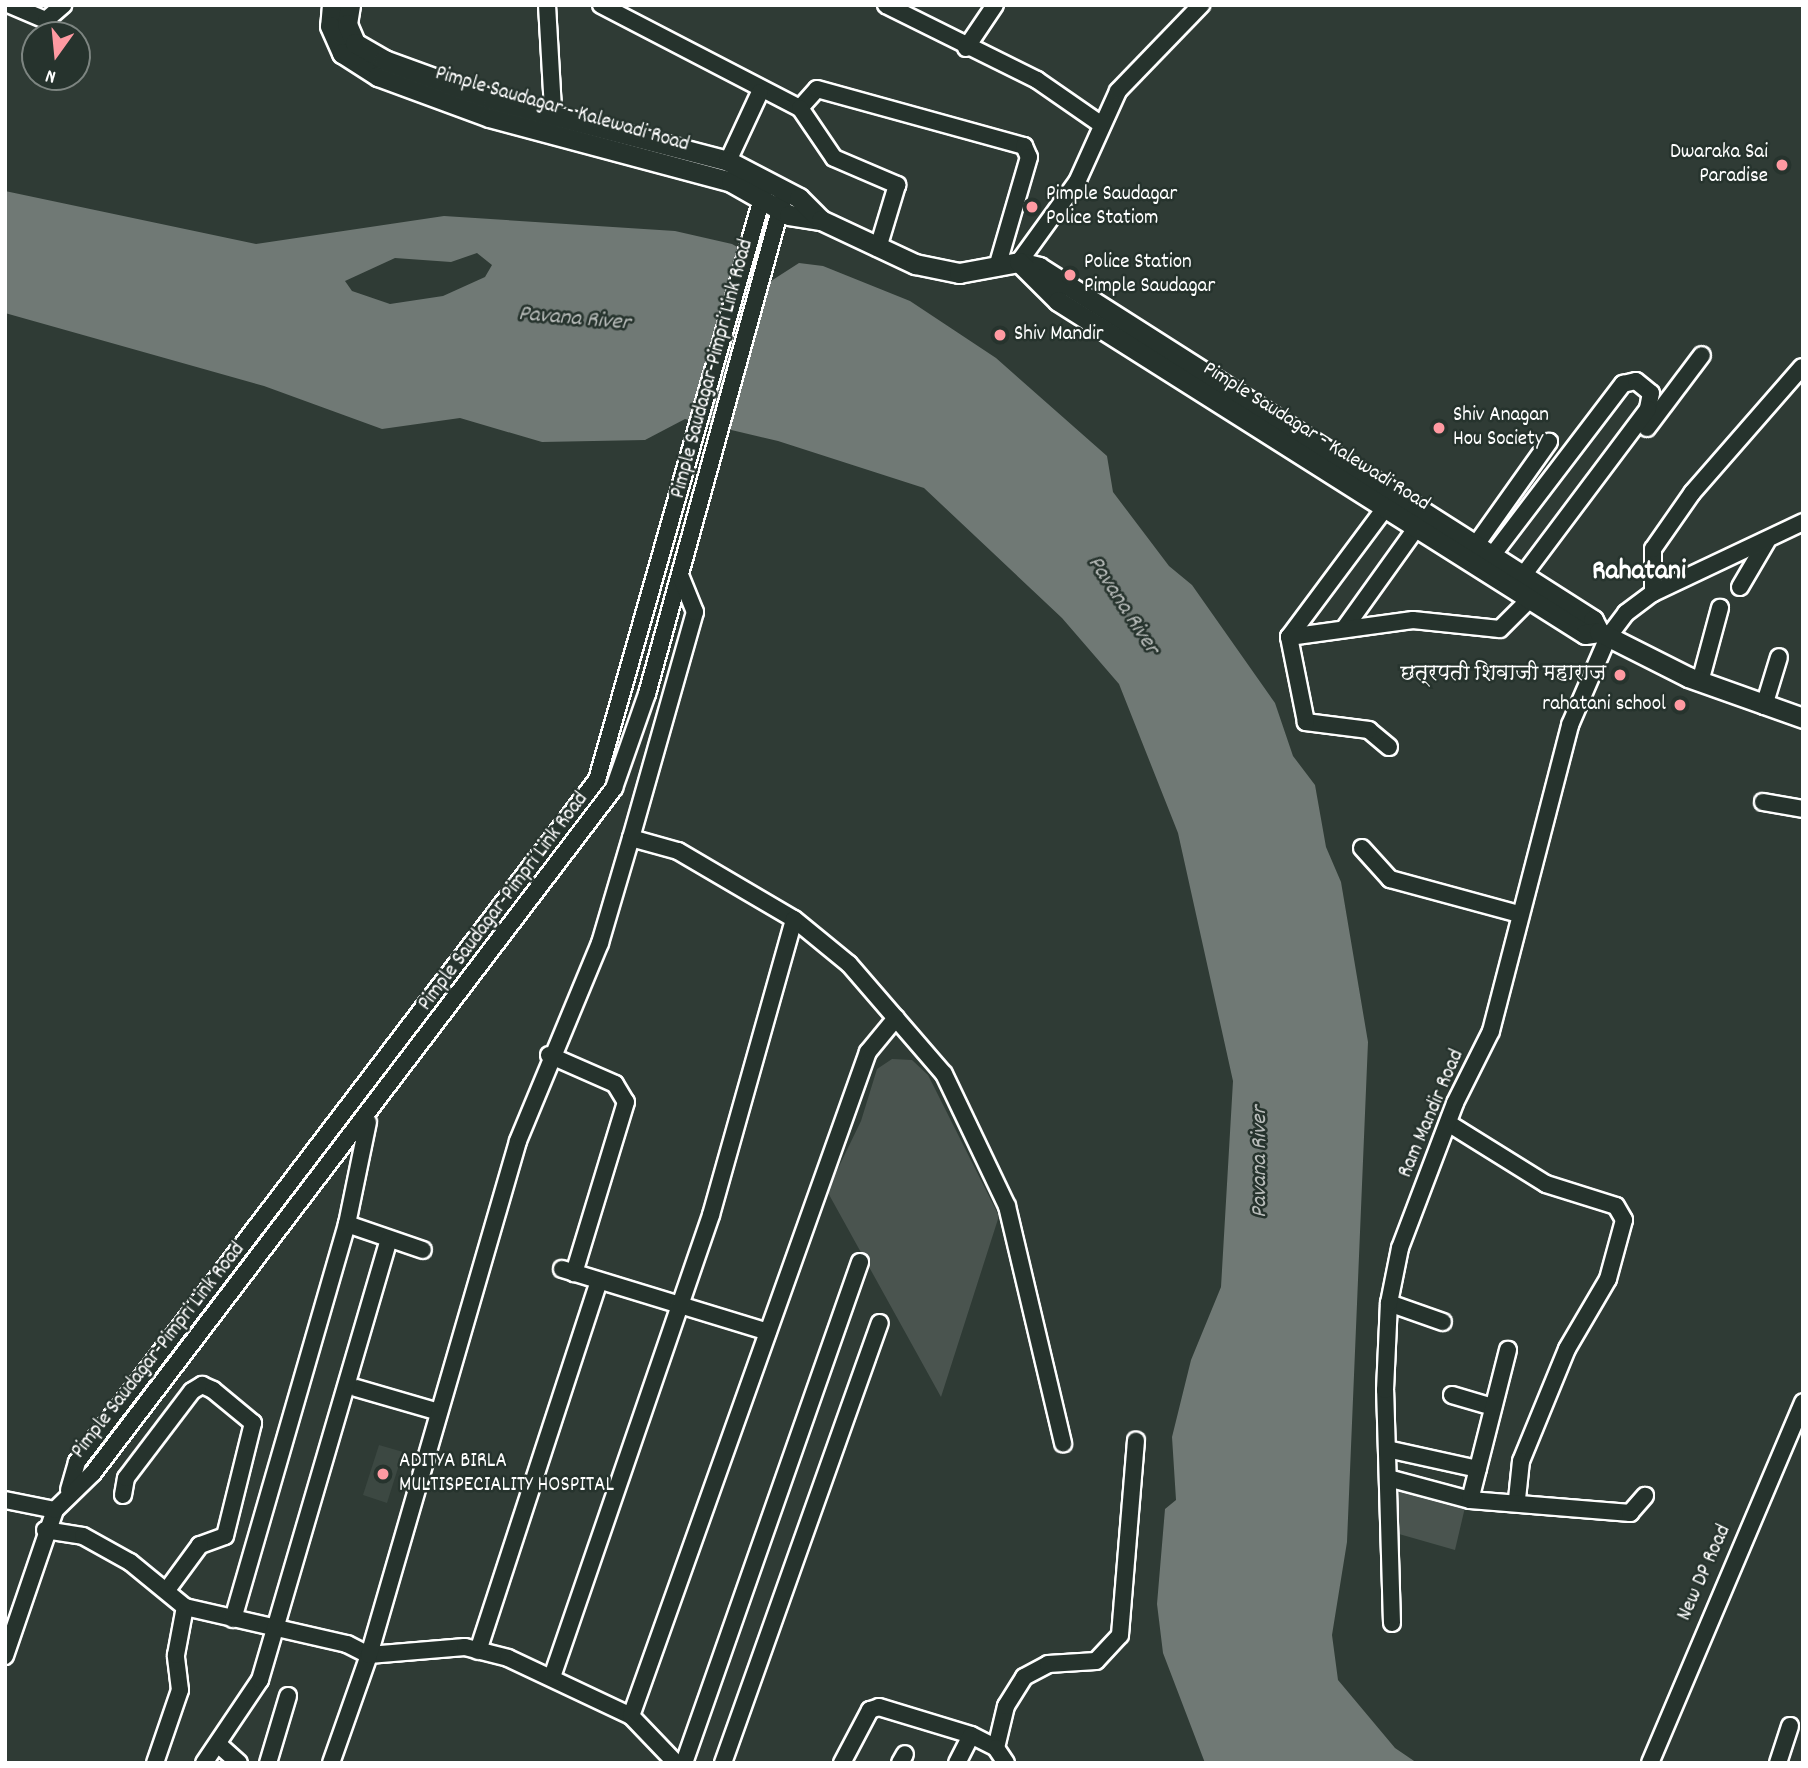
<!DOCTYPE html>
<meta charset="utf-8">
<style>
body{margin:0}
#map{position:relative;width:1808px;height:1768px;overflow:hidden;background:#2f3b35;font-family:Dekko,"Playpen Sans Deva",sans-serif}
div>[style]{position:absolute}
[style*='--x']{left:calc(var(--x)*1px);top:calc(var(--y)*1px);width:calc(var(--w)*1px);rotate:calc(var(--a)*1deg)}
.built>*{inset:0;background:#3c4842}
.green>*{inset:0;background:#4a544f}
.water>*{inset:0;background:#707975}
.roads{filter:drop-shadow(2px 0 #fff) drop-shadow(-2px 0 #fff) drop-shadow(0 2px #fff) drop-shadow(0 -2px #fff)}
.minor>*{height:16px;margin:-8px;padding:0 8px;transform-origin:8px;border-radius:8px;background:#26332d}
.major>*{height:19px;margin:-9.5px;padding:0 9.5px;transform-origin:9.5px;border-radius:9.5px;background:#26332d}
.dots>*{width:19px;height:19px;translate:-50% -50%;box-sizing:border-box;border:4px solid #26332d;border-radius:50%}
span{translate:-50% -50%;white-space:nowrap;text-align:center;line-height:1.15;-webkit-text-stroke:5px #26332d;paint-order:stroke}
.street-label{font-size:21px;color:#fff}
.poi-label{font-size:21px;color:#fff}
.right{translate:-100% -50%;text-align:right}
.left{translate:0 -50%;text-align:left}
.water-label{font-size:23px;color:#b8bcba;font-style:italic}
.district-label{font-size:28px;color:#fff;font-weight:700}
.frame{position:absolute;inset:0;border:7px solid #fff;pointer-events:none}
.north{position:absolute;left:21px;top:21px;width:70px;height:70px;box-sizing:border-box;background:#26332d;border:2px solid #7d8581;border-radius:50%;rotate:195deg;font-size:19px;font-weight:700;line-height:28px;text-align:center;color:#fff}
.north::after{content:'';display:block;margin:auto;width:24px;height:32px;background:#ff9aa2;clip-path:polygon(50% 0,100% 100%,50% 72%,0 100%)}
</style>
<div id="map">
<div class="built">
<div style="clip-path:polygon(379px 1445px,403px 1452px,387px 1503px,363px 1495px)"></div>
</div>
<div class="green">
<div style="clip-path:polygon(892px 1059px,912px 1060px,928px 1075px,999px 1216px,941px 1397px,827px 1191px,861px 1121px,877px 1069px)"></div>
<div style="clip-path:polygon(1390px 1482px,1466px 1503px,1455px 1550px,1392px 1532px)"></div>
</div>
<div class="water">
<div style="clip-path:polygon(evenodd,5px 191px,256px 244px,444px 216px,675px 231px,732px 244px,750px 254px,752px 266px,771px 281px,799px 263px,823px 266px,910px 301px,996px 358px,1107px 456px,1113px 492px,1169px 566px,1192px 585px,1275px 703px,1293px 756px,1315px 785px,1326px 847px,1341px 882px,1368px 1042px,1347px 1542px,1332px 1635px,1338px 1680px,1395px 1748px,1417px 1763px,1205px 1763px,1163px 1653px,1157px 1604px,1165px 1509px,1176px 1500px,1172px 1437px,1191px 1360px,1221px 1287px,1233px 1081px,1178px 833px,1119px 684px,1062px 618px,924px 488px,778px 441px,685px 419px,645px 440px,542px 442px,460px 418px,382px 429px,264px 386px,5px 313px,5px 191px,477px 253px,492px 265px,485px 277px,443px 296px,390px 304px,352px 291px,345px 281px,395px 258px,451px 262px,477px 253px)"></div>
</div>
<div class="roads">
<div class="minor">
<div style="--x:10;--y:5;--w:39;--a:23"></div>
<div style="--x:46;--y:20;--w:23;--a:-41"></div>
<div style="--x:547;--y:5;--w:121;--a:86.7"></div>
<div style="--x:601;--y:5;--w:224;--a:27.4"></div>
<div style="--x:800;--y:108;--w:25;--a:-48"></div>
<div style="--x:817;--y:89;--w:215;--a:15.4"></div>
<div style="--x:1024;--y:146;--w:12;--a:66"></div>
<div style="--x:1029;--y:157;--w:115;--a:106.2"></div>
<div style="--x:886;--y:5;--w:169;--a:26.4"></div>
<div style="--x:1037;--y:80;--w:79;--a:34.7"></div>
<div style="--x:966;--y:48;--w:52;--a:-56"></div>
<div style="--x:800;--y:108;--w:60;--a:55.8"></div>
<div style="--x:834;--y:158;--w:69;--a:23.2"></div>
<div style="--x:897;--y:185;--w:66;--a:106.8"></div>
<div style="--x:728;--y:161;--w:76;--a:-65.1"></div>
<div style="--x:1019;--y:262;--w:99;--a:-54.1"></div>
<div style="--x:1077;--y:182;--w:100;--a:-65.7"></div>
<div style="--x:1118;--y:91;--w:120;--a:-46"></div>
<div style="--x:1647;--y:428;--w:91;--a:-53"></div>
<div style="--x:1475;--y:546;--w:128;--a:-54.6"></div>
<div style="--x:1491;--y:557;--w:218;--a:-52.7"></div>
<div style="--x:1623;--y:384;--w:13;--a:-13"></div>
<div style="--x:1636;--y:381;--w:19;--a:39"></div>
<div style="--x:1651;--y:393;--w:16;--a:101"></div>
<div style="--x:1648;--y:409;--w:210;--a:126.9"></div>
<div style="--x:1740;--y:587;--w:53;--a:-59.6"></div>
<div style="--x:1653;--y:593;--w:44;--a:-90"></div>
<div style="--x:1653;--y:549;--w:68;--a:-55.1"></div>
<div style="--x:1692;--y:493;--w:167;--a:-48.9"></div>
<div style="--x:1344;--y:629;--w:125;--a:-54.4"></div>
<div style="--x:1289;--y:637;--w:162;--a:-53.3"></div>
<div style="--x:1700;--y:682;--w:77;--a:-74.9"></div>
<div style="--x:1764;--y:706;--w:51;--a:-73"></div>
<div style="--x:1389;--y:747;--w:26;--a:-140"></div>
<div style="--x:1369;--y:730;--w:64;--a:-172.8"></div>
<div style="--x:1306;--y:722;--w:87;--a:-101.3"></div>
<div style="--x:1289;--y:637;--w:125;--a:-7.8"></div>
<div style="--x:1413;--y:620;--w:87;--a:5.9"></div>
<div style="--x:1500;--y:629;--w:54;--a:-45"></div>
<div style="--x:1763;--y:802;--w:41;--a:9.9"></div>
<div style="--x:631;--y:838;--w:49;--a:15.5"></div>
<div style="--x:678;--y:851;--w:134;--a:30.4"></div>
<div style="--x:794;--y:919;--w:71;--a:39.3"></div>
<div style="--x:849;--y:964;--w:145;--a:49.2"></div>
<div style="--x:944;--y:1074;--w:146;--a:64.5"></div>
<div style="--x:1007;--y:1206;--w:244;--a:76.7"></div>
<div style="--x:1362;--y:848;--w:42;--a:47.9"></div>
<div style="--x:1390;--y:879;--w:134;--a:15.2"></div>
<div style="--x:549;--y:1055;--w:72;--a:23.7"></div>
<div style="--x:615;--y:1084;--w:21;--a:59"></div>
<div style="--x:626;--y:1102;--w:179;--a:106.9"></div>
<div style="--x:1448;--y:1123;--w:115;--a:31.9"></div>
<div style="--x:1546;--y:1184;--w:73;--a:17.4"></div>
<div style="--x:1616;--y:1206;--w:16;--a:60"></div>
<div style="--x:1624;--y:1220;--w:61;--a:105.2"></div>
<div style="--x:1608;--y:1279;--w:81;--a:120.4"></div>
<div style="--x:1567;--y:1349;--w:121;--a:112.3"></div>
<div style="--x:1521;--y:1461;--w:39;--a:96"></div>
<div style="--x:347;--y:1224;--w:104;--a:-78.4"></div>
<div style="--x:562;--y:1269;--w:215;--a:17"></div>
<div style="--x:1389;--y:1303;--w:57;--a:19.4"></div>
<div style="--x:356;--y:1388;--w:86;--a:16.1"></div>
<div style="--x:1452;--y:1395;--w:43;--a:16.3"></div>
<div style="--x:1387;--y:1449;--w:93;--a:12.4"></div>
<div style="--x:1388;--y:1478;--w:85;--a:15"></div>
<div style="--x:1470;--y:1500;--w:161;--a:4.6"></div>
<div style="--x:1630;--y:1513;--w:23;--a:-49"></div>
<div style="--x:69;--y:1490;--w:29;--a:-74"></div>
<div style="--x:77;--y:1462;--w:858;--a:-52.68"></div>
<div style="--x:597;--y:780;--w:615;--a:-74.16"></div>
<div style="--x:123;--y:1495;--w:17;--a:-80"></div>
<div style="--x:126;--y:1478;--w:109;--a:-52.8"></div>
<div style="--x:192;--y:1391;--w:12;--a:-31"></div>
<div style="--x:202;--y:1385;--w:12;--a:24"></div>
<div style="--x:213;--y:1390;--w:52;--a:39.5"></div>
<div style="--x:253;--y:1423;--w:116;--a:103.9"></div>
<div style="--x:225;--y:1536;--w:27;--a:160"></div>
<div style="--x:200;--y:1545;--w:56;--a:126.3"></div>
<div style="--x:5;--y:1500;--w:51;--a:11.3"></div>
<div style="--x:1470;--y:1500;--w:155;--a:-75.8"></div>
<div style="--x:45;--y:1530;--w:38;--a:9"></div>
<div style="--x:83;--y:1536;--w:54;--a:29"></div>
<div style="--x:130;--y:1562;--w:71;--a:39.3"></div>
<div style="--x:185;--y:1607;--w:166;--a:12.9"></div>
<div style="--x:347;--y:1644;--w:25;--a:27"></div>
<div style="--x:369;--y:1655;--w:96;--a:-4.8"></div>
<div style="--x:465;--y:1647;--w:44;--a:14.3"></div>
<div style="--x:508;--y:1658;--w:136;--a:25.2"></div>
<div style="--x:631;--y:1716;--w:65;--a:46.2"></div>
<div style="--x:233;--y:1619;--w:411;--a:-73.9"></div>
<div style="--x:347;--y:1224;--w:80;--a:18.9"></div>
<div style="--x:1392;--y:1623;--w:233;--a:-91.7"></div>
<div style="--x:1385;--y:1390;--w:87;--a:-87.4"></div>
<div style="--x:1389;--y:1303;--w:56;--a:-78.7"></div>
<div style="--x:1400;--y:1248;--w:155;--a:-69.2"></div>
<div style="--x:1455;--y:1103;--w:80;--a:-63.4"></div>
<div style="--x:1491;--y:1031;--w:316;--a:-75.5"></div>
<div style="--x:1570;--y:725;--w:96;--a:-66.6"></div>
<div style="--x:1608;--y:637;--w:30;--a:-53"></div>
<div style="--x:1626;--y:613;--w:34;--a:-37"></div>
<div style="--x:1653;--y:593;--w:166;--a:-25.3"></div>
<div style="--x:478;--y:1651;--w:389;--a:-71.9"></div>
<div style="--x:5;--y:1656;--w:154;--a:-71.1"></div>
<div style="--x:55;--y:1510;--w:53;--a:-44.2"></div>
<div style="--x:93;--y:1473;--w:861;--a:-52.74"></div>
<div style="--x:614;--y:788;--w:100;--a:-70.7"></div>
<div style="--x:647;--y:694;--w:513;--a:-74.64"></div>
<div style="--x:553;--y:1674;--w:485;--a:-71"></div>
<div style="--x:711;--y:1215;--w:307;--a:-74.3"></div>
<div style="--x:631;--y:1716;--w:705;--a:-70.36"></div>
<div style="--x:868;--y:1052;--w:44;--a:-50.5"></div>
<div style="--x:219;--y:1745;--w:27;--a:42"></div>
<div style="--x:996;--y:1748;--w:43;--a:-76.6"></div>
<div style="--x:1006;--y:1706;--w:34;--a:-58"></div>
<div style="--x:1024;--y:1677;--w:27;--a:-28"></div>
<div style="--x:1048;--y:1664;--w:48;--a:-3.6"></div>
<div style="--x:1096;--y:1661;--w:35;--a:-47"></div>
<div style="--x:1120;--y:1635;--w:195;--a:-85.3"></div>
<div style="--x:155;--y:1763;--w:77;--a:-71.1"></div>
<div style="--x:180;--y:1690;--w:35;--a:-97"></div>
<div style="--x:176;--y:1655;--w:49;--a:-79.4"></div>
<div style="--x:204;--y:1763;--w:100;--a:-56"></div>
<div style="--x:260;--y:1680;--w:459;--a:-73.7"></div>
<div style="--x:268;--y:1763;--w:70;--a:-73.4"></div>
<div style="--x:331;--y:1763;--w:114;--a:-70.6"></div>
<div style="--x:369;--y:1655;--w:535;--a:-73.83"></div>
<div style="--x:518;--y:1141;--w:214;--a:-67.5"></div>
<div style="--x:600;--y:943;--w:109;--a:-73.6"></div>
<div style="--x:631;--y:838;--w:235;--a:-74.2"></div>
<div style="--x:695;--y:612;--w:40;--a:-112"></div>
<div style="--x:684;--y:1763;--w:531;--a:-70.64"></div>
<div style="--x:723;--y:1763;--w:467;--a:-70.4"></div>
<div style="--x:842;--y:1763;--w:60;--a:-62.2"></div>
<div style="--x:870;--y:1710;--w:9;--a:-18"></div>
<div style="--x:879;--y:1707;--w:96;--a:16.9"></div>
<div style="--x:971;--y:1735;--w:28;--a:27"></div>
<div style="--x:996;--y:1748;--w:18;--a:56"></div>
<div style="--x:900;--y:1763;--w:10;--a:-61"></div>
<div style="--x:957;--y:1763;--w:31;--a:-63"></div>
<div style="--x:1650;--y:1763;--w:392;--a:-67"></div>
<div style="--x:1778;--y:1763;--w:39;--a:-72"></div>
</div>
<div class="major">
<div style="--x:332;--y:5;--w:21;--a:95"></div>
<div style="--x:330;--y:26;--w:30;--a:66"></div>
<div style="--x:342;--y:53;--w:43;--a:32.6"></div>
<div style="--x:378;--y:76;--w:118;--a:20.3"></div>
<div style="--x:489;--y:117;--w:251;--a:15"></div>
<div style="--x:731;--y:182;--w:67;--a:29.6"></div>
<div style="--x:789;--y:215;--w:32;--a:9"></div>
<div style="--x:350;--y:5;--w:19;--a:99"></div>
<div style="--x:347;--y:24;--w:21;--a:67"></div>
<div style="--x:355;--y:43;--w:34;--a:30"></div>
<div style="--x:384;--y:60;--w:117;--a:20"></div>
<div style="--x:494;--y:100;--w:242;--a:14.6"></div>
<div style="--x:728;--y:161;--w:80;--a:27.5"></div>
<div style="--x:799;--y:198;--w:31;--a:45"></div>
<div style="--x:821;--y:220;--w:104;--a:25.1"></div>
<div style="--x:915;--y:264;--w:45;--a:11.6"></div>
<div style="--x:959;--y:273;--w:61;--a:-10.4"></div>
<div style="--x:1019;--y:262;--w:21;--a:14"></div>
<div style="--x:1039;--y:267;--w:657;--a:32.5"></div>
<div style="--x:1593;--y:620;--w:13;--a:63"></div>
<div style="--x:1019;--y:262;--w:55;--a:45"></div>
<div style="--x:1058;--y:301;--w:623;--a:32.29"></div>
<div style="--x:1585;--y:634;--w:14;--a:-8"></div>
<div style="--x:1599;--y:632;--w:100;--a:26.8"></div>
<div style="--x:1688;--y:677;--w:122;--a:19.6"></div>
</div>
</div>
<div class="dots">
<div style="left:1782px;top:165px;background:#ff9aa2"></div>
<div style="left:1032px;top:207px;background:#ff9aa2"></div>
<div style="left:1070px;top:275px;background:#ff9aa2"></div>
<div style="left:1000px;top:335px;background:#ff9aa2"></div>
<div style="left:1439px;top:428px;background:#ff9aa2"></div>
<div style="left:1620px;top:675px;background:#ff9aa2"></div>
<div style="left:1680px;top:705px;background:#ff9aa2"></div>
<div style="left:383px;top:1474px;background:#ff9aa2"></div>
</div>
<div class="street-label">
<span style="left:562px;top:110px;rotate:16deg">Pimple Saudagar - Kalewadi Road</span>
<span style="left:713px;top:369px;rotate:-75deg">Pimple Saudagar-Pimpri Link Road</span>
<span style="left:1316px;top:437px;rotate:32deg">Pimple Saudagar - Kalewadi Road</span>
<span style="left:504px;top:902px;rotate:-53deg">Pimple Saudagar-Pimpri Link Road</span>
<span style="left:1432px;top:1114px;rotate:-67deg">Ram Mandir Road</span>
<span style="left:159px;top:1351px;rotate:-52deg">Pimple Saudagar-Pimpri Link Road</span>
<span style="left:1705px;top:1573px;rotate:-66deg">New DP Road</span>
</div>
<div class="poi-label">
<span class="right" style="left:1768px;top:165px">Dwaraka Sai<br>Paradise</span>
<span class="left" style="left:1046px;top:207px">Pimple Saudagar<br>Police Statiom</span>
<span class="left" style="left:1084px;top:275px">Police Station<br>Pimple Saudagar</span>
<span class="left" style="left:1014px;top:335px">Shiv Mandir</span>
<span class="left" style="left:1453px;top:428px">Shiv Anagan<br>Hou Society</span>
<span class="right" style="left:1606px;top:675px">छत्रपती शिवाजी महाराज</span>
<span class="right" style="left:1666px;top:705px">rahatani school</span>
<span class="left" style="left:399px;top:1474px">ADITYA BIRLA<br>MULTISPECIALITY HOSPITAL</span>
</div>
<div class="water-label">
<span style="left:574px;top:320px;rotate:5deg">Pavana River</span>
<span style="left:1122px;top:606px;rotate:57deg">Pavana River</span>
<span style="left:1261px;top:1162px;rotate:-90deg">Pavana River</span>
</div>
<div class="district-label">
<span style="left:1639px;top:573px">Rahatani</span>
</div>
<div class="frame"></div>
<div class="north">N</div>
</div>
